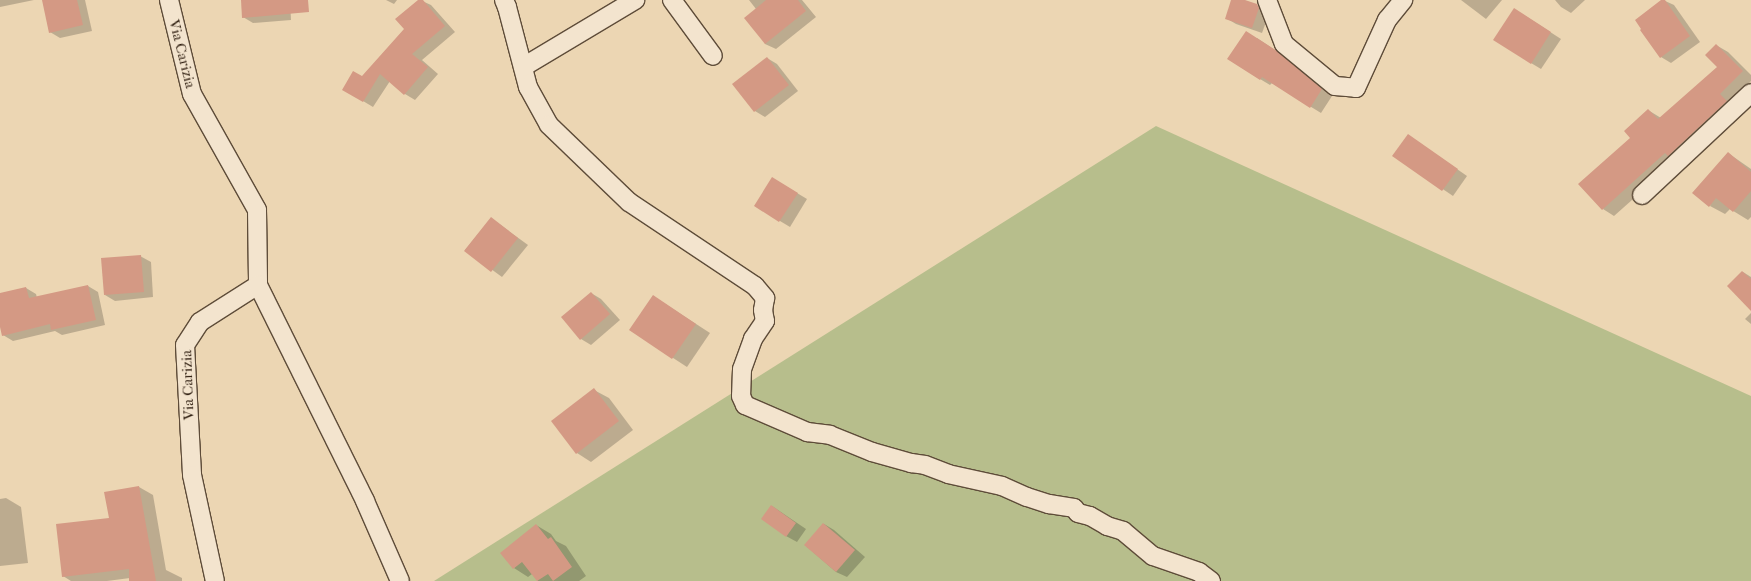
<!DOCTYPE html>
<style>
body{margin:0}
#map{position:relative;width:1751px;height:581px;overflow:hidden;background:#ecd6b3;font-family:"IM FELL French Canon",serif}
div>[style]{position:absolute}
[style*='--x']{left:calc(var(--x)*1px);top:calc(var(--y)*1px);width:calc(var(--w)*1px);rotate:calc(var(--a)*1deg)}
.green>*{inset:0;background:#b7be8c}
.shadow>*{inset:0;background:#0003}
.building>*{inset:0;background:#d49984}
.roads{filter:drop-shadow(1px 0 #5e4c39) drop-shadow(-1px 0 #5e4c39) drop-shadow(0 1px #5e4c39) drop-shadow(0 -1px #5e4c39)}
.minor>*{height:18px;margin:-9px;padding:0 9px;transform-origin:9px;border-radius:9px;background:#f3e4ce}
span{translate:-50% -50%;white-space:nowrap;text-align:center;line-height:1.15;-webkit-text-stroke:3.5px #f3e4ce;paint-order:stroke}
.street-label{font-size:15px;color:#2f1e10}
</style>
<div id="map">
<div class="green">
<div style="clip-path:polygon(1156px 126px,1751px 396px,1751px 581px,434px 581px)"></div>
</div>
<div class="shadow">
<div style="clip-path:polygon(0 0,34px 0,0 7px)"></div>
<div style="clip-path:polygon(43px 0,85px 0,92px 31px,60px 38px,50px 32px)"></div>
<div style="clip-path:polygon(242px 0,290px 0,291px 20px,253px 23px,243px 17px)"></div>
<div style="clip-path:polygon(386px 0,397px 0,394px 4px)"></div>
<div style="clip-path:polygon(420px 0,431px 5px,455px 32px,422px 60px,438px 74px,415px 100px,405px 94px,390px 81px,373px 107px,343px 89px,362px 77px,405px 29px)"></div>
<div style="clip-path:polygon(749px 0,802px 0,816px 17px,776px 49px,765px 44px,756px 9px)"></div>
<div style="clip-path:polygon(1232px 0,1242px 0,1267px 11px,1269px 14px,1262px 33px,1236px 24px,1226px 18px)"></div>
<div style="clip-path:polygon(1461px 0,1502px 0,1486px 19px)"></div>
<div style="clip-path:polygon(1555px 0,1585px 0,1571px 13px,1561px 7px)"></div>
<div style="clip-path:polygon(1663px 0,1674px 5px,1700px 42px,1671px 63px,1661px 57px,1641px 30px)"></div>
<div style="clip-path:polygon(1524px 15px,1561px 39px,1541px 69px,1531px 63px)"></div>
<div style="clip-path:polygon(1257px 38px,1287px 58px,1332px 96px,1321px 113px,1272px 83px,1270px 85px,1260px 79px)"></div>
<div style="clip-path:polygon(1716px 45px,1728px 52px,1751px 75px,1751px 81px,1677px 160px,1614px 216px,1603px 209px,1632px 138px,1648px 110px,1661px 118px,1718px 67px)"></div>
<div style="clip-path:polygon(767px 58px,777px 64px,798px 91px,765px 117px,755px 111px,734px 84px)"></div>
<div style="clip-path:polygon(1408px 135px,1467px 176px,1453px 196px,1394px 156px)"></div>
<div style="clip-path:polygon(1728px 153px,1751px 169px,1751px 217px,1748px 220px,1730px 209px,1725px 214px,1710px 206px)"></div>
<div style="clip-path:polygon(782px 184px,807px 199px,790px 227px,755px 206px)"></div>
<div style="clip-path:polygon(491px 218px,528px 245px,502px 277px,465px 250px)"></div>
<div style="clip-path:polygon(140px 256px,151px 262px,153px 297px,115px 301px,105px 295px)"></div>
<div style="clip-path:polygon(1743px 272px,1751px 277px,1751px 309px)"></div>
<div style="clip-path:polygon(88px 286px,98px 292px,105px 325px,62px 335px,55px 331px,13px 341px,3px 335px,0 322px,0 294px,26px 288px,36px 294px,37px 298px)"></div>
<div style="clip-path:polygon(591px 293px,601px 299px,620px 320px,591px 345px,581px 339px)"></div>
<div style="clip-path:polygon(653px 296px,710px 333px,687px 367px,630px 330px)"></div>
<div style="clip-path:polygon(1751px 313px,1751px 324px,1745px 319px)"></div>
<div style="clip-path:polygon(594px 390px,609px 398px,633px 430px,591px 462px,577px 453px)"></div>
<div style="clip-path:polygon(139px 487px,153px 495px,166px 570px,182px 578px,182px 581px,130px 581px,130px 578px,107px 581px,71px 581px,63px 576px,110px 519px)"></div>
<div style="clip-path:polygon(6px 498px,21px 507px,28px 563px,0 566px,0 499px)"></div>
<div style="clip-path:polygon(772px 506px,806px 529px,797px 542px,786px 536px)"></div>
<div style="clip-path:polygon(824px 524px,834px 530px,865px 557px,847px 577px,836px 572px,805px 545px)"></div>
<div style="clip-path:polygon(536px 525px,551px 534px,556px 541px,566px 546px,586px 576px,579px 581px,538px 581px,532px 574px,528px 577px,514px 568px)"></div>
</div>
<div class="building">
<div style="clip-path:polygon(42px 0,77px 0,83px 25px,49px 33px)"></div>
<div style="clip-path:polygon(241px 0,308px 0,309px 12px,242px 18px)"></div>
<div style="clip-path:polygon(418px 0,423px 0,445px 26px,412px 54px,428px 67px,404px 95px,380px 74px,363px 102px,342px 90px,353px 71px,362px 76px,404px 29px,395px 19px)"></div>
<div style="clip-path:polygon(766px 0,798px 0,806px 11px,765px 44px,744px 18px)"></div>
<div style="clip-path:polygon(1231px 0,1245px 0,1257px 4px,1259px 8px,1252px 28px,1225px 19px)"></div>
<div style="clip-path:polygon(1661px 0,1665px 0,1690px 36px,1660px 58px,1640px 30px,1641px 29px,1635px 20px)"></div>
<div style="clip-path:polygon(1514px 8px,1551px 32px,1531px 64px,1493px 40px)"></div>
<div style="clip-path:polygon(1246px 31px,1277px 51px,1322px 89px,1310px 108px,1262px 77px,1260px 80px,1227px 59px)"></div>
<div style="clip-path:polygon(1716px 44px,1743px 71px,1720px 94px,1727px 101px,1668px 156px,1665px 153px,1602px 210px,1578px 184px,1630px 138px,1624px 131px,1648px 109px,1658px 119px,1717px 67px,1705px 55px)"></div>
<div style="clip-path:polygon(767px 57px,789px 85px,754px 112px,732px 84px)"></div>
<div style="clip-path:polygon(1408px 134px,1458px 169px,1442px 191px,1392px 156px)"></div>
<div style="clip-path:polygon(1728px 152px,1751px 172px,1751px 191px,1733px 212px,1716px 198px,1709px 207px,1692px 193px)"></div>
<div style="clip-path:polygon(772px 177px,798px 193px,779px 222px,754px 206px)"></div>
<div style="clip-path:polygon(491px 217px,518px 238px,491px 272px,464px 251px)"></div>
<div style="clip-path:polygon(141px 255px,144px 292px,104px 295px,101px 258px)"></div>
<div style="clip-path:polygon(1742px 271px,1751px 279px,1751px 311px,1727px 286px)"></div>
<div style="clip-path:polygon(88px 285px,96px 320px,51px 330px,50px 324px,2px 336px,0 327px,0 293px,26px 287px,29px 298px)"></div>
<div style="clip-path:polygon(591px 292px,610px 314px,580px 340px,561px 317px)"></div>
<div style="clip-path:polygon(653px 295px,696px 324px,672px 359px,629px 330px)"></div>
<div style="clip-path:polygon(594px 388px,619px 421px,576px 454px,551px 421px)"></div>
<div style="clip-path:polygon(139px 486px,156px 581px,129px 581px,129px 569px,62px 577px,56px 524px,109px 518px,104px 492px)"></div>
<div style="clip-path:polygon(771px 505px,796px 523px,786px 537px,761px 519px)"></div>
<div style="clip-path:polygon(823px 523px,855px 550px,836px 572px,804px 545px)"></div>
<div style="clip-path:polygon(536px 524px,548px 539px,551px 537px,572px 567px,553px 581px,548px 574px,537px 581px,522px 562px,513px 569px,500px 553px)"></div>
</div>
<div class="roads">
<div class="minor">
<div style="--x:169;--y:0;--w:97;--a:76.3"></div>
<div style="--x:192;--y:94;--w:133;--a:60.7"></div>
<div style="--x:257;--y:210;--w:75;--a:89.2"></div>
<div style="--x:258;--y:285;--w:69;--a:147.5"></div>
<div style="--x:200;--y:322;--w:27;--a:123"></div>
<div style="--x:185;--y:345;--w:130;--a:86.9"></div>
<div style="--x:192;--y:475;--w:108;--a:77.8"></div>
<div style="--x:504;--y:0;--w:8;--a:67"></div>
<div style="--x:507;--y:7;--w:83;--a:75.3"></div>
<div style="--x:528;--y:87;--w:43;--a:61.1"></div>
<div style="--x:549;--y:125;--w:111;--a:43.9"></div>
<div style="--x:629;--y:202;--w:151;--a:33.7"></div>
<div style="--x:755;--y:286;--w:16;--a:50"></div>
<div style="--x:765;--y:298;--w:12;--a:99"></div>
<div style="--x:763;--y:310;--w:11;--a:80"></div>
<div style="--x:765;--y:321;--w:22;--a:124"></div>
<div style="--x:753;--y:339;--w:32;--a:110"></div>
<div style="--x:742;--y:369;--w:27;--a:92"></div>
<div style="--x:741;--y:396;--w:10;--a:66"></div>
<div style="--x:745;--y:405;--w:68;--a:23.5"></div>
<div style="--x:807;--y:432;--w:23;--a:7"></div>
<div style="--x:830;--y:435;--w:45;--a:22"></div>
<div style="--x:872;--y:452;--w:41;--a:15.8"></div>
<div style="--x:911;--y:463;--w:14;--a:8"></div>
<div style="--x:925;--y:465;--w:25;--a:21"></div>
<div style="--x:948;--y:474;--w:55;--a:12.5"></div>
<div style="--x:1002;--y:486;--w:27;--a:24"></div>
<div style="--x:1027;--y:497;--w:23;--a:18"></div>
<div style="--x:1049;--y:504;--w:25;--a:9"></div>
<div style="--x:1074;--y:508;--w:6;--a:51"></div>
<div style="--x:1078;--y:513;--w:12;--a:14"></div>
<div style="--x:1090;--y:516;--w:20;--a:30"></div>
<div style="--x:1107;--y:526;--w:17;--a:17"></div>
<div style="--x:1123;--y:531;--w:39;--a:40"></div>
<div style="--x:1153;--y:556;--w:49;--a:19.2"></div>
<div style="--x:1199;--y:572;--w:15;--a:37"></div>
<div style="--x:672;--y:0;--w:69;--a:53.8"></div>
<div style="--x:1267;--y:0;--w:47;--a:68.9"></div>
<div style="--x:1284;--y:44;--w:66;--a:39.5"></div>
<div style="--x:1335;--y:86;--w:21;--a:5"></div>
<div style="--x:1356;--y:88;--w:75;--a:-65.5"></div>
<div style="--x:1387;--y:20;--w:26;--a:-51"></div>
<div style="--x:523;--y:67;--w:131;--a:-30.9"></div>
<div style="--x:1642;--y:195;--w:149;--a:-43.1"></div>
<div style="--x:258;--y:285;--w:241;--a:63.6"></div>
<div style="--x:365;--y:501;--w:87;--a:66.4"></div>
</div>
</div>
<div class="street-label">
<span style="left:182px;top:54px;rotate:76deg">Via Carizia</span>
<span style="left:188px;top:385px;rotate:-92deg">Via Carizia</span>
</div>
</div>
